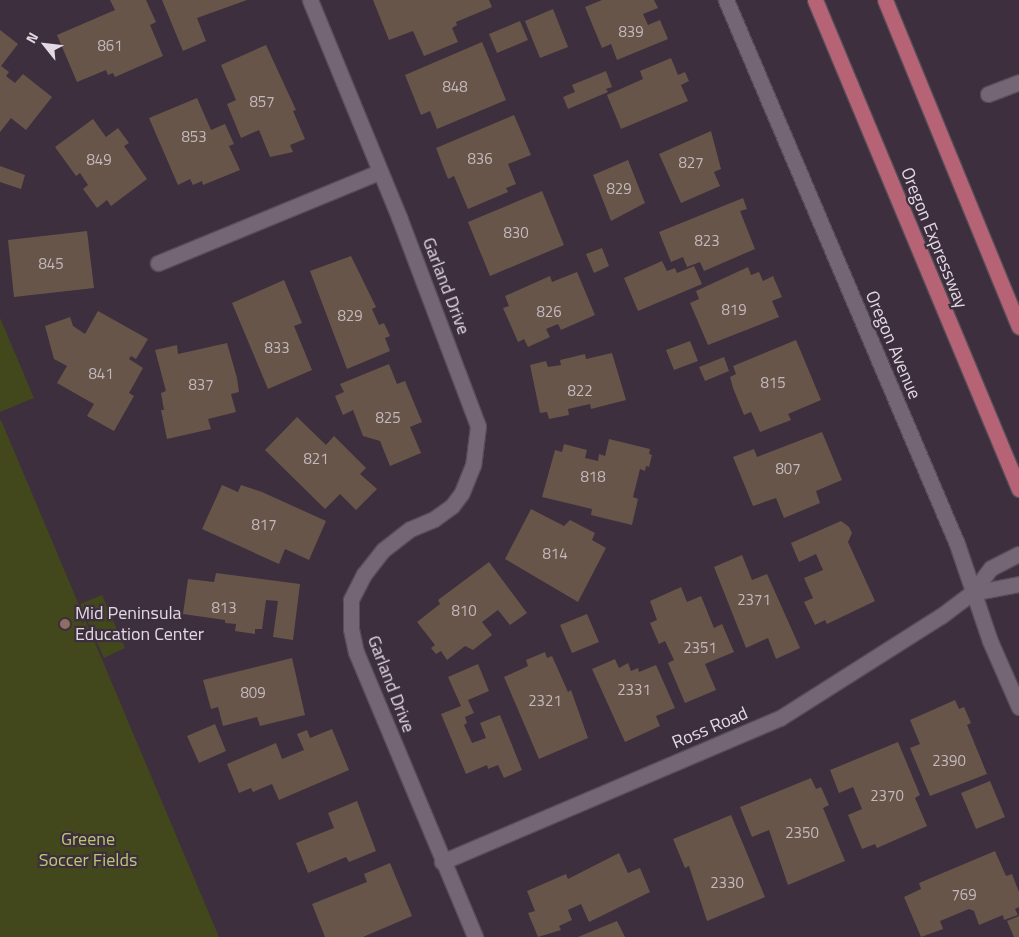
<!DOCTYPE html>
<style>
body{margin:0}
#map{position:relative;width:1019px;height:937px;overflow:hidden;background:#3d2f3d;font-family:"Titillium Web",sans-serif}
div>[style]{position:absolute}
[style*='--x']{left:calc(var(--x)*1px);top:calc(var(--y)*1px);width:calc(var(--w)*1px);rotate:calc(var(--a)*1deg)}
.green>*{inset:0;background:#42481b}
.building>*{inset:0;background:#67554a}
.roads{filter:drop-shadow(1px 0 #584d58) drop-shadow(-1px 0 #584d58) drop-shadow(0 1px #584d58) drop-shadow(0 -1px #584d58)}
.street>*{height:15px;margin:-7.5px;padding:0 7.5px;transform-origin:7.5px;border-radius:7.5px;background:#756675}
.primary>*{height:15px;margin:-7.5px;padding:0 7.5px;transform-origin:7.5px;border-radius:7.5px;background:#b66475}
.dots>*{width:14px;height:14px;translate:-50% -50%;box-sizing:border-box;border:2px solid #3d2f3d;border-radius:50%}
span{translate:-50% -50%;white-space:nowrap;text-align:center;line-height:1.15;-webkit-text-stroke:4.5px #3d2f3d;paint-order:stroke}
.number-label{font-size:15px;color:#c3b8bc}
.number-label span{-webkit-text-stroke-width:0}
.street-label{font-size:18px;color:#e2d9e2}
.poi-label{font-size:18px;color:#e2d9e2}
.left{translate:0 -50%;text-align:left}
.park-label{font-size:18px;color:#bbc872}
.north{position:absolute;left:20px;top:20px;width:50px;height:50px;-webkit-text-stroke:4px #3d2f3d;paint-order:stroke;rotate:299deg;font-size:14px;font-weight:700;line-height:20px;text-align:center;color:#e2d9e2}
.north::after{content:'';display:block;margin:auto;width:18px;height:22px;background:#e2d9e2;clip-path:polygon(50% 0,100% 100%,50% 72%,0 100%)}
</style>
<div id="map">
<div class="green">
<div style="clip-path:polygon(0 318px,34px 398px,0 412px)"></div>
<div style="clip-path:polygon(0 420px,1px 420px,219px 937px,0 937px)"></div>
<div style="clip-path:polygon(102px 595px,125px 648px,104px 658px,80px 604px)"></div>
</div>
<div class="building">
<div style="clip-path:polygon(110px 0,146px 0,156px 22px,150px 25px,163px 56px,115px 77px,113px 73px,108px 75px,106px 70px,77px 82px,57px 35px,115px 10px)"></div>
<div style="clip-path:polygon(162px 0,247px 0,197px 18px,206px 41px,183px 51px)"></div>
<div style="clip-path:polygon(373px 0,489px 0,492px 7px,456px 22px,457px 25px,452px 28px,458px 42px,424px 56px,413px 31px,389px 40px)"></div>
<div style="clip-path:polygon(602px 0,654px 0,658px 8px,643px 14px,648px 25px,660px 20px,668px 39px,617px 60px,611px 44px,602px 48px,585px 7px)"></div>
<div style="clip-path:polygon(553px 9px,568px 47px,540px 58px,525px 21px)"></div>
<div style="clip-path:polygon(520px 21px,528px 40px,497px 53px,489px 34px)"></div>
<div style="clip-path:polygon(0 30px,18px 44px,1px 66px,9px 72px,6px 76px,15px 83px,23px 74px,52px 97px,26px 130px,11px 118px,0 132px)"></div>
<div style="clip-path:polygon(482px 42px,506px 100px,437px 129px,430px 111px,421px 115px,405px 75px)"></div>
<div style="clip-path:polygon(266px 45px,296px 110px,293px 111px,305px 139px,290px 145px,293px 152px,270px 157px,259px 130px,241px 138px,227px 104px,236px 100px,221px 65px)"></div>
<div style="clip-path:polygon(671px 58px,678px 75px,685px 72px,689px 81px,681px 85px,688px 101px,621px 129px,607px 95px,643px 79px,640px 71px)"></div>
<div style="clip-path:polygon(606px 71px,612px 87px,606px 89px,608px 92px,568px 109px,563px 97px,575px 92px,572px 85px)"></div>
<div style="clip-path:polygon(197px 98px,211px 130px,225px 124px,234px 144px,229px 146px,240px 170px,203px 185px,202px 181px,193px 185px,190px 179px,178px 185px,149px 118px)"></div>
<div style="clip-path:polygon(514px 115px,531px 155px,508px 164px,516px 184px,506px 188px,508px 192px,468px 209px,454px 176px,448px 179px,436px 148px)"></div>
<div style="clip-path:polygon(93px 119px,106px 137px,118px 128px,129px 143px,124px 146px,147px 179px,111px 206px,107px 200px,97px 208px,83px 189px,88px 185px,80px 173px,76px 176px,55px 147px)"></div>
<div style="clip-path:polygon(711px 131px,721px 169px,714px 172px,720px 186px,681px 203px,659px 154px)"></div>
<div style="clip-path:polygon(628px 160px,645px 203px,611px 221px,593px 175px)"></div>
<div style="clip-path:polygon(0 166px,25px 175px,21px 189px,0 182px)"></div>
<div style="clip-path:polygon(542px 191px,564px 245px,490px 276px,468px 222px)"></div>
<div style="clip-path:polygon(743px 198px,747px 209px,740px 211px,755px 249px,704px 271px,700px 262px,687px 267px,683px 257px,671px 262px,659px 232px)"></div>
<div style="clip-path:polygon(87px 231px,94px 288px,14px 297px,8px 240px)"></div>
<div style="clip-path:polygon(602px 248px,609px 266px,594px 273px,586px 254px)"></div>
<div style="clip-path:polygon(351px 256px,376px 307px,372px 309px,379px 325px,384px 323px,390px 336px,385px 338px,390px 351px,347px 369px,310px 271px)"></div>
<div style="clip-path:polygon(662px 261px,667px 271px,675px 268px,677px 273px,694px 266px,702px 284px,638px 311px,624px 278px)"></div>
<div style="clip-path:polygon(748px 267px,751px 275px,759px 272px,763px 281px,773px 276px,782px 297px,772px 301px,779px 317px,708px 345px,690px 303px,699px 299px,696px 291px)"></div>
<div style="clip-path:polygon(577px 272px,595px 315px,561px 330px,558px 324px,546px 329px,550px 337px,528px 347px,524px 339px,518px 342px,503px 308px,509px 306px,505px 296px,550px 276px,552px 282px)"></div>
<div style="clip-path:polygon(284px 280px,302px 323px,294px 326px,312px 370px,268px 389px,232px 303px)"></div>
<div style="clip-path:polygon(98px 311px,148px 339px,136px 359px,131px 356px,129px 359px,143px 368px,129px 393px,134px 396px,114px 431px,87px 416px,94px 404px,57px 383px,67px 366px,54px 359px,45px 326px,70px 317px,73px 326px,85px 334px)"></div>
<div style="clip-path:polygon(796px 340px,821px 400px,788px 414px,791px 420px,760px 432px,751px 412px,744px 415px,733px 388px,730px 377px,736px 374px,733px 366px)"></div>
<div style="clip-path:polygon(690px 341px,698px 361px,674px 370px,666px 350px)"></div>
<div style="clip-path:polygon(227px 343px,237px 378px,239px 392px,231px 394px,236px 412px,208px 419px,211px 429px,167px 439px,161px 410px,164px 410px,161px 393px,166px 391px,155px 350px,177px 345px,178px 354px)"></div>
<div style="clip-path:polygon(612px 353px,626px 400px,591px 409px,590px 404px,568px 409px,569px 415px,549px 419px,547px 412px,540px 413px,530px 365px,546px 361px,548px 367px,561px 365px,560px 360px,585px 354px,586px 359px)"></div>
<div style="clip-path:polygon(724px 357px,729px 371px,705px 381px,699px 367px)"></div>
<div style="clip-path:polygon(389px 364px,397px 384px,405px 381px,422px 422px,410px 427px,421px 453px,390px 466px,380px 441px,363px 436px,353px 410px,343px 415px,335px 396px,344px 392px,340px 384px)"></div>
<div style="clip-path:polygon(297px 417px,326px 445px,334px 436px,366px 468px,360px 474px,377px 489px,356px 510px,340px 494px,325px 509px,265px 450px)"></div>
<div style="clip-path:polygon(822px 432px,842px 480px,816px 491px,820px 503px,784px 518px,776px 498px,753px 506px,733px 457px,754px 449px,757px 457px)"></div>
<div style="clip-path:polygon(609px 439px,650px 449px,649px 454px,652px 455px,649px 467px,646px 466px,645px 471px,640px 469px,633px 497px,638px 499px,632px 525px,591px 515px,592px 509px,542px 497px,555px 450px,562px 452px,564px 444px,587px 450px,585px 458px,598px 461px,599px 454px,605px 456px)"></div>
<div style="clip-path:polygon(222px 485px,238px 492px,241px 485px,262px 492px,326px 521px,309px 560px,285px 549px,279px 564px,202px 529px)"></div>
<div style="clip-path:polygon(531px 509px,564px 526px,570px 520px,595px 533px,592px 540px,606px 548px,578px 602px,505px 559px)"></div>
<div style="clip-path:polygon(841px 521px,849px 527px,852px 533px,848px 542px,875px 601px,827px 624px,825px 620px,815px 625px,804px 602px,813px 598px,804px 578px,823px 570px,816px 554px,799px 562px,791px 543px)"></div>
<div style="clip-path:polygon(742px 555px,752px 580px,767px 574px,800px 648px,776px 659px,768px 638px,746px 648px,714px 567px)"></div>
<div style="clip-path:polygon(489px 562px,527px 613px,510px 625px,498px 610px,482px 622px,492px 635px,473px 650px,465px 646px,447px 660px,441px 651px,436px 654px,431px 648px,435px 645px,417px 622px,440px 604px,438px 600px)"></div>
<div style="clip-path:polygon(216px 573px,300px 584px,293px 640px,273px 637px,278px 601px,266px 600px,262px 629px,255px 629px,255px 634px,235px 631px,236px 624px,225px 623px,225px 620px,183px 614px,188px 579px,214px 582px)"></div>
<div style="clip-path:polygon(681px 587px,687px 602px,701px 596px,714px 628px,722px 624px,734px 652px,705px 664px,716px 690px,685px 703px,668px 663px,674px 660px,665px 641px,659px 644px,650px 623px,657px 620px,650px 601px)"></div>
<div style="clip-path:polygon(587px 614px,599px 642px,572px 653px,560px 625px)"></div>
<div style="clip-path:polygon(545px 652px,547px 658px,552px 656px,568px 692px,571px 690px,588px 738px,539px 759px,504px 677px,528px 666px,526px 660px)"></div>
<div style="clip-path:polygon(292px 658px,305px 715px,260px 726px,257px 717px,223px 726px,218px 707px,211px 709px,203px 680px)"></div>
<div style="clip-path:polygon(615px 659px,619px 668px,628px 663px,631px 671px,638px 668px,639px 672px,656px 665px,675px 708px,656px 716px,660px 726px,625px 742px,592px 669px)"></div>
<div style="clip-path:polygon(478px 664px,489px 691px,468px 700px,474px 713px,465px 717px,467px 723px,464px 725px,472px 743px,486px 738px,480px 723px,500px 715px,522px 770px,504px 778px,498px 765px,488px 769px,487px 765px,466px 774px,441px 714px,461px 706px,448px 677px)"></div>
<div style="clip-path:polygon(955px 700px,959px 709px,964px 707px,971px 723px,967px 725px,987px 774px,930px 796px,910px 748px,920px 744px,910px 720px)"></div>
<div style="clip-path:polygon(215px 724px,226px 751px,199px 763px,187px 736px)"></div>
<div style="clip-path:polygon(332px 729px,349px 770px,279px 800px,272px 784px,253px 792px,251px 788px,239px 793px,227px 764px,276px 743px,282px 759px,304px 750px,297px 734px,307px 730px,310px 738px)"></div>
<div style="clip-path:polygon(898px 742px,920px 795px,915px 798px,927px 826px,877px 848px,875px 844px,862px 849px,848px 815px,862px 809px,853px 787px,839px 793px,830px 770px)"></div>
<div style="clip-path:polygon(811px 778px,816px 789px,821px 787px,829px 805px,823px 808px,845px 861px,788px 885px,769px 830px,752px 837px,740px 807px)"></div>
<div style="clip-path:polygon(990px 781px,1005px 817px,976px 829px,961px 793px)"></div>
<div style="clip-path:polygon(357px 801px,376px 851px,349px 862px,346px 857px,308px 873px,296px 843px,334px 828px,328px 813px)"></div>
<div style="clip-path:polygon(731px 815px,765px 897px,707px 921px,689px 866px,685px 868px,673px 839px)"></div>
<div style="clip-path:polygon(995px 851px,1006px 876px,1012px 874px,1019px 892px,1019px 907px,1015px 909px,1018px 915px,1004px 920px,1003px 915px,979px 925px,974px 911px,969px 909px,940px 921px,943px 929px,921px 937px,904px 897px,921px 889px,919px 883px)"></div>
<div style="clip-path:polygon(619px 853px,628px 873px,640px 868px,650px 892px,589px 922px,581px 904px,568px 910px,572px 920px,559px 926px,561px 930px,538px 937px,528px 913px,535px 911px,527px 891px,566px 874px,568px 879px)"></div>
<div style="clip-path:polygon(390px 863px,412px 916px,363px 937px,325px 937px,312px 904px,367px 882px,364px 874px)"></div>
<div style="clip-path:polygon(1019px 916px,1019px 937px,1014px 937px,1007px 921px)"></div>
<div style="clip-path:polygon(617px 921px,625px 937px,578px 937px)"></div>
</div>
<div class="roads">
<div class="street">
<div style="--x:310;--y:0;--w:235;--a:67.7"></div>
<div style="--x:399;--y:217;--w:223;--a:69.3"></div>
<div style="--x:478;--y:426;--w:39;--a:97"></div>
<div style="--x:473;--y:465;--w:31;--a:112"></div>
<div style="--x:461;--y:494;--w:15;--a:127"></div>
<div style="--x:452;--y:506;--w:22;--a:144"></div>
<div style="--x:434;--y:519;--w:26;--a:157"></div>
<div style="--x:410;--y:529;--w:34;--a:142"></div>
<div style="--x:383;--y:550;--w:31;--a:128"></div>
<div style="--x:364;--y:574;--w:29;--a:117"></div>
<div style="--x:351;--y:600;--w:29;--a:90"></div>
<div style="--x:351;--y:629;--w:24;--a:78"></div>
<div style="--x:356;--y:652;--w:309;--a:67.3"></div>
<div style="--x:726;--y:0;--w:591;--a:66.99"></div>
<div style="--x:957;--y:544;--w:102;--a:71.2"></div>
<div style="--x:990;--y:641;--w:72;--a:66.3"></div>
<div style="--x:988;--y:94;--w:33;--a:-21"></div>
<div style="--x:158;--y:263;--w:239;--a:-22.4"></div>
<div style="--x:972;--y:593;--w:48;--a:-10.8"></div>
<div style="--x:442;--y:862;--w:367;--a:-23.1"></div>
<div style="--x:780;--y:718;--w:191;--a:-32.4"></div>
<div style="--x:941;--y:616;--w:39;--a:-37"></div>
<div style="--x:972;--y:593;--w:31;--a:-53"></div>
<div style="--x:991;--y:568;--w:31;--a:-27"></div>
</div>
<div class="primary">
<div style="--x:815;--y:0;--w:530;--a:67.36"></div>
<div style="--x:885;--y:0;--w:353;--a:67.7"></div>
</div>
</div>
<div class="dots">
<div style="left:65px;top:624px;background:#8d6e63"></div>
</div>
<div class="number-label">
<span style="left:631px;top:32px">839</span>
<span style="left:110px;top:46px">861</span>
<span style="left:455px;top:87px">848</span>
<span style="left:262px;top:102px">857</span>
<span style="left:194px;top:137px">853</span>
<span style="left:480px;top:159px">836</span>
<span style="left:99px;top:160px">849</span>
<span style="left:691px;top:163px">827</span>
<span style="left:619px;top:189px">829</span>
<span style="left:516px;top:233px">830</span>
<span style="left:707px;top:241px">823</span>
<span style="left:51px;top:264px">845</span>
<span style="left:734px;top:310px">819</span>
<span style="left:549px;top:312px">826</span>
<span style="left:350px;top:316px">829</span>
<span style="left:277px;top:348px">833</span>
<span style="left:101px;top:374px">841</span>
<span style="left:773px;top:383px">815</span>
<span style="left:201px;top:385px">837</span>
<span style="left:580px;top:391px">822</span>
<span style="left:388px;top:418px">825</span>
<span style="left:316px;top:459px">821</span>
<span style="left:788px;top:469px">807</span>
<span style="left:593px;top:477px">818</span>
<span style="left:264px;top:525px">817</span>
<span style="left:555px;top:554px">814</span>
<span style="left:754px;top:600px">2371</span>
<span style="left:224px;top:608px">813</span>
<span style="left:464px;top:611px">810</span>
<span style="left:700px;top:648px">2351</span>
<span style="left:634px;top:690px">2331</span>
<span style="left:253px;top:693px">809</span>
<span style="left:545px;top:701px">2321</span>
<span style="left:949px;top:761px">2390</span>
<span style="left:887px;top:796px">2370</span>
<span style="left:802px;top:833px">2350</span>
<span style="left:727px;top:883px">2330</span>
<span style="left:964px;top:895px">769</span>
</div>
<div class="street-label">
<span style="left:934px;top:238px;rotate:68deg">Oregon Expressway</span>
<span style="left:446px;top:286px;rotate:69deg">Garland Drive</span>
<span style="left:893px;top:345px;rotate:67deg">Oregon Avenue</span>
<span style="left:391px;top:684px;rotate:69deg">Garland Drive</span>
<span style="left:710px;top:728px;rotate:-23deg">Ross Road</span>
</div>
<div class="poi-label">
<span class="left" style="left:75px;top:624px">Mid Peninsula<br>Education Center</span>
</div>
<div class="park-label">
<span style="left:88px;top:850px">Greene<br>Soccer Fields</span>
</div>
<div class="north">N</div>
</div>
